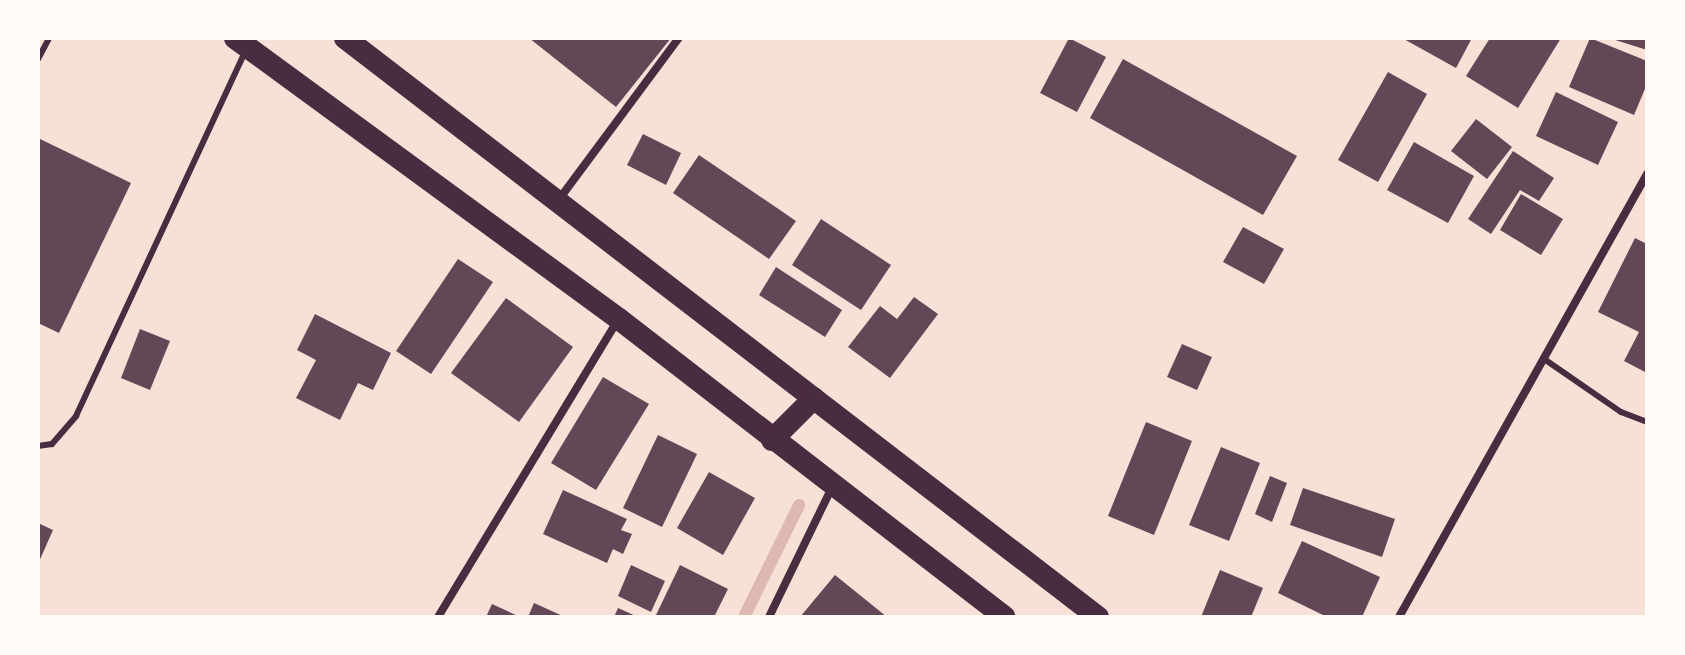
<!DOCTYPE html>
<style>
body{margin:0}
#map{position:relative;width:1685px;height:655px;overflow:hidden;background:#f7e1d7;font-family:"Libre Baskerville",serif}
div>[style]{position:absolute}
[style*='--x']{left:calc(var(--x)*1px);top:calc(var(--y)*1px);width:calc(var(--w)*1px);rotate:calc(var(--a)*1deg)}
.stream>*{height:12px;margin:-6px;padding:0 6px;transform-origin:6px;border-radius:6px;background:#dcb8b0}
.building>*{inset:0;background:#644757}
.service>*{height:6px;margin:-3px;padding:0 3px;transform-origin:3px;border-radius:3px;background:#4a2c40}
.minor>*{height:8px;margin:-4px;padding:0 4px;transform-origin:4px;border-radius:4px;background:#4a2c40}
.trunk>*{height:22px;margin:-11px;padding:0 11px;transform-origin:11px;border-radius:11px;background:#4a2c40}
span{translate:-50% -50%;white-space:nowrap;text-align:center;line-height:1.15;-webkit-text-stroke:6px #fffaf5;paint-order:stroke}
.frame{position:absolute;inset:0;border:40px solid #fffaf5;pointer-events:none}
</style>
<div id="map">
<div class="stream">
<div style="--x:744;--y:617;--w:125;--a:-63.8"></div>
</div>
<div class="building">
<div style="clip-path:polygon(529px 38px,671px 38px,616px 107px)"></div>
<div style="clip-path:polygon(1069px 38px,1106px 57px,1077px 112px,1040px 93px)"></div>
<div style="clip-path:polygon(1402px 38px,1472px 38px,1456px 68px)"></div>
<div style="clip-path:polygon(1490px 38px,1561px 38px,1518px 108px,1466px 76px)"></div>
<div style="clip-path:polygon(1590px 38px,1647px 61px,1647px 84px,1634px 115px,1569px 87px)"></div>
<div style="clip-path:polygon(1612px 38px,1647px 38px,1647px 50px,1612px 39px)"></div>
<div style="clip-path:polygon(1123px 59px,1297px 156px,1263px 215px,1090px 118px)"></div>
<div style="clip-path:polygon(1388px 72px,1427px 94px,1378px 182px,1338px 160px)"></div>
<div style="clip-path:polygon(1556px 92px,1618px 122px,1598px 165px,1536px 136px)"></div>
<div style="clip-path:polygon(1476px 119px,1512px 147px,1487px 179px,1451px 151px)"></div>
<div style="clip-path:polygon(643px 134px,681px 153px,666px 185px,627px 165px)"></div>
<div style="clip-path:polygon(38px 138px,131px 183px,59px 333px,38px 323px)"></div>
<div style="clip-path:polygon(1414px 142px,1474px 176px,1448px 223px,1387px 190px)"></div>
<div style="clip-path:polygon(1513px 151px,1554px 178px,1539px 201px,1520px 190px,1491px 234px,1468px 219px)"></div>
<div style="clip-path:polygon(699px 155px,796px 221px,769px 259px,673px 193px)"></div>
<div style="clip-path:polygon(1521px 194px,1563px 219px,1541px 255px,1500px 230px)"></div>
<div style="clip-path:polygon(821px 219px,891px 265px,861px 310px,792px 265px)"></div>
<div style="clip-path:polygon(1243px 227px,1284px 249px,1264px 284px,1223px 262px)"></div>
<div style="clip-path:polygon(1635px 238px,1647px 244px,1647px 373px,1624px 361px,1639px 332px,1598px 312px)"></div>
<div style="clip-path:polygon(458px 259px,493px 282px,431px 374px,396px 351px)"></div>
<div style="clip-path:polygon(776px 267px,842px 310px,825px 337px,759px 295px)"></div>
<div style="clip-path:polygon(914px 297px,938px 314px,890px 378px,848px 347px,880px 306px,897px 319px)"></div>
<div style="clip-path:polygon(506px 298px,573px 347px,519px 422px,451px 373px)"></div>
<div style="clip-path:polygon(315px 314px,391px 353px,373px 390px,358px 383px,340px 420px,296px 398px,316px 360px,297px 350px)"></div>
<div style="clip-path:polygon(140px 329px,170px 341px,150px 390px,121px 378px)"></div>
<div style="clip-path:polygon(1182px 344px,1212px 357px,1197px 390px,1167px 377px)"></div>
<div style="clip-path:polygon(603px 377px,649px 404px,596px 490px,551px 463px)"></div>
<div style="clip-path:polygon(1146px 422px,1192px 441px,1154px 535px,1108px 516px)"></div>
<div style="clip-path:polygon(658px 435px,697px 454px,662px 527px,623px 508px)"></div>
<div style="clip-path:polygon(1221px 447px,1260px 463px,1229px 541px,1189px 525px)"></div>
<div style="clip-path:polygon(709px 472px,755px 498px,723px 555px,677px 528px)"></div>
<div style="clip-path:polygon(1270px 476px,1287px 483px,1272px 522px,1255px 514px)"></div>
<div style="clip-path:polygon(1303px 488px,1395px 519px,1382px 557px,1290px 525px)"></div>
<div style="clip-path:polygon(563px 490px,627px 519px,621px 530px,632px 534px,623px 554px,613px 549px,607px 563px,543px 534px)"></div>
<div style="clip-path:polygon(38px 523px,53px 530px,38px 564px)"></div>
<div style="clip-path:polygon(1302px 541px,1380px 577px,1362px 617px,1327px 617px,1278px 593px)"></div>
<div style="clip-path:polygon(631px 565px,665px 581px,651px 612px,618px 596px)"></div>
<div style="clip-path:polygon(680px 565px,728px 589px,714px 617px,656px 615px)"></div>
<div style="clip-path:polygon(1220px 570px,1263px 588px,1251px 617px,1201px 617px)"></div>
<div style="clip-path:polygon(835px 575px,887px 617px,800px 617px)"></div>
<div style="clip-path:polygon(534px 603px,565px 617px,528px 617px)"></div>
<div style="clip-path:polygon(492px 604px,520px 617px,486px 617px)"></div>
<div style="clip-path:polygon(618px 608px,638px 617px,614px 617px)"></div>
</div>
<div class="service">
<div style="--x:38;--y:59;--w:24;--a:-62"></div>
<div style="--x:1547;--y:361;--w:90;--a:34.6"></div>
<div style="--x:1621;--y:412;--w:28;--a:21"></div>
<div style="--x:38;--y:446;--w:14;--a:-8"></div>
<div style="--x:52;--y:444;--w:37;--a:-49"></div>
<div style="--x:76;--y:416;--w:401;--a:-65.1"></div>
</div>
<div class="minor">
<div style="--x:560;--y:198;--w:199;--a:-53.4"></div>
<div style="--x:438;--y:617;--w:347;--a:-58.8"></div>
<div style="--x:769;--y:617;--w:144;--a:-64.1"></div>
<div style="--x:1399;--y:617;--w:508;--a:-60.76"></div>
</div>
<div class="trunk">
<div style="--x:235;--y:38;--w:476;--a:36.2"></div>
<div style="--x:619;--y:319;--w:487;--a:37.7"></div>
<div style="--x:345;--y:38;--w:950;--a:37.56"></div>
<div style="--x:772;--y:440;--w:59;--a:-45"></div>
</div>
<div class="frame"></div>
</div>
